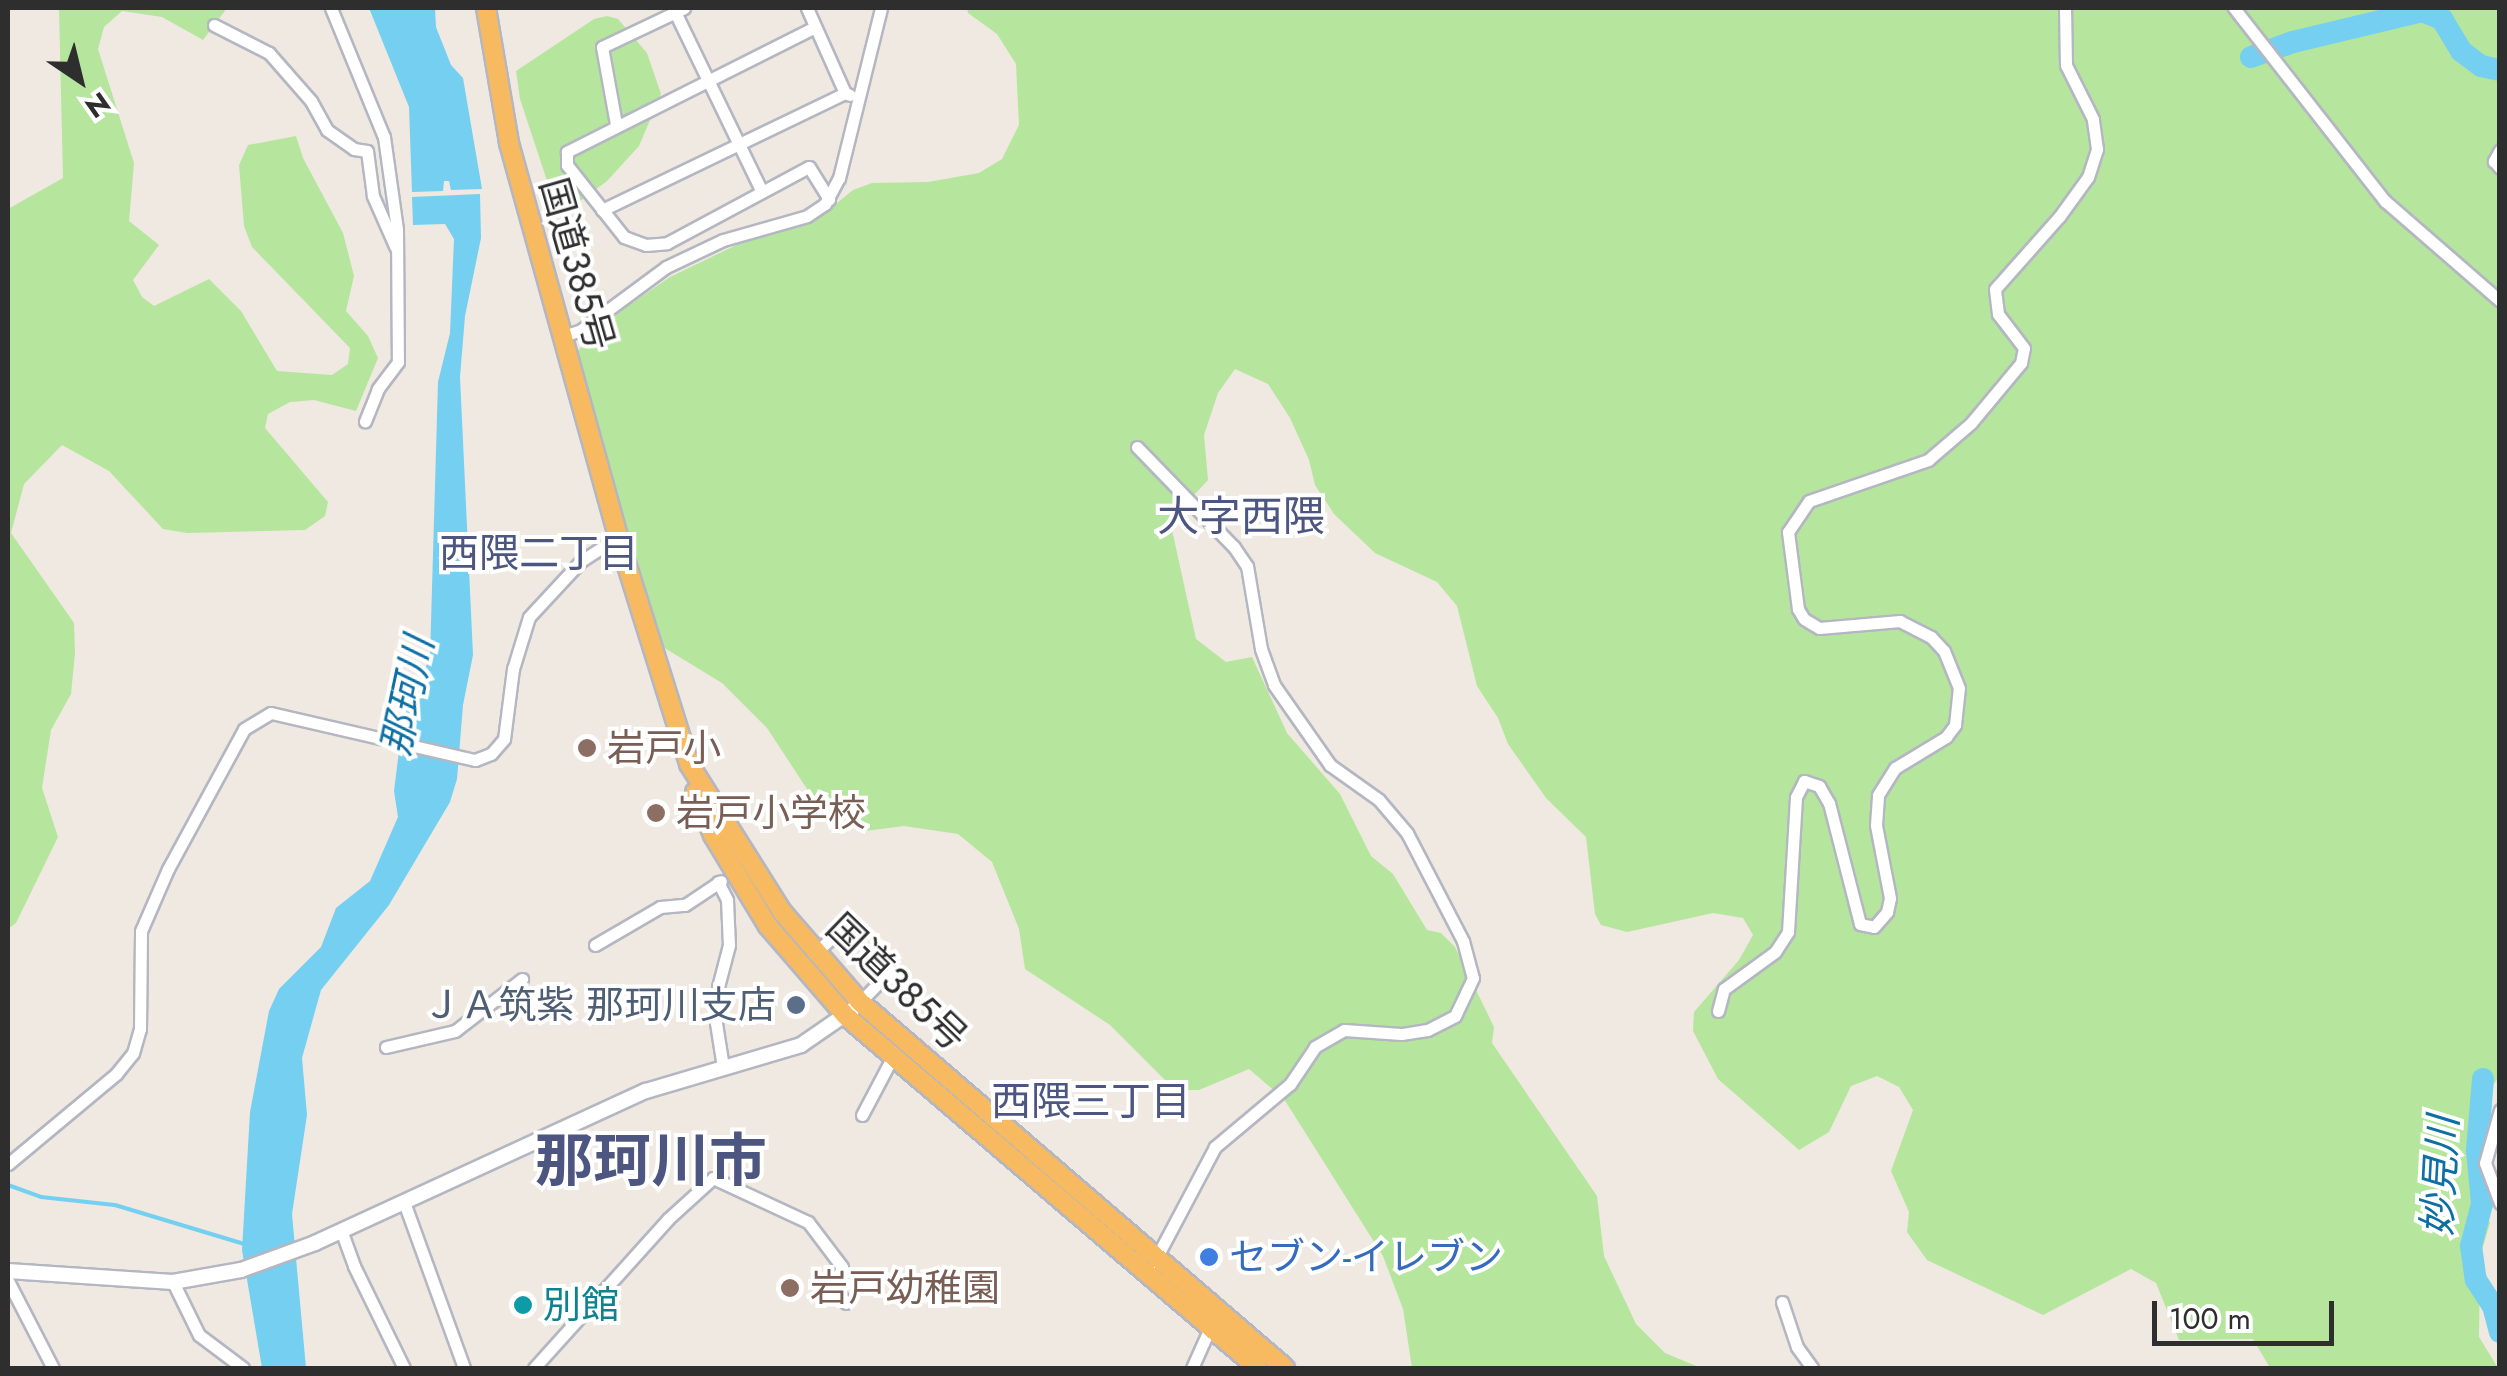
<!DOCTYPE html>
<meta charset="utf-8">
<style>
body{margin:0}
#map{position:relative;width:2507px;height:1376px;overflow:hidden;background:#efe9e1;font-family:Jost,"Noto Sans JP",sans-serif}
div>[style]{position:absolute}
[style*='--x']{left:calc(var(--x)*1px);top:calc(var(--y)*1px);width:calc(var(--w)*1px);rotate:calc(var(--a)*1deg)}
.green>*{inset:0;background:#b6e59e}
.water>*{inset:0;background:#75cff0}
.stream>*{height:4px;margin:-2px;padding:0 2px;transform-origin:2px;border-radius:2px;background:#75cff0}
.river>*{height:22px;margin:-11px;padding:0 11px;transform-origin:11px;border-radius:11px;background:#75cff0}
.roads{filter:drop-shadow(2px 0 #b4b7c1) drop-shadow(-2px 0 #b4b7c1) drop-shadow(0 2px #b4b7c1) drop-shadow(0 -2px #b4b7c1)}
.minor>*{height:11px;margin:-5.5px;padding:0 5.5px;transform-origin:5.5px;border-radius:5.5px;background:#fff}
.tertiary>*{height:14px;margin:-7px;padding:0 7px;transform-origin:7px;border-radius:7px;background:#fff}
.trunk>*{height:18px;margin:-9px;padding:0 9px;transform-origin:9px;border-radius:9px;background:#f8ba60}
.dots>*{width:28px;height:28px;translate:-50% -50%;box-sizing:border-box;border:5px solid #fff;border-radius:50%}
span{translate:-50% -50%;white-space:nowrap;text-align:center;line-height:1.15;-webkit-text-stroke:8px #fff;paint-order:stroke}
.street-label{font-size:38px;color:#2e2e2e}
.education-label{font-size:38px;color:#785e54}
.left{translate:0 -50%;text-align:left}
.service-label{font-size:38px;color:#4e5e75}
.right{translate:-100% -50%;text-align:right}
.shop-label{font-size:38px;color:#366cbe}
.culture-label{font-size:38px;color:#0d838f}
.neighbourhood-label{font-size:40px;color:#4d5680}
.water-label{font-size:40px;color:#0d6fa3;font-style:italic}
.quarter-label{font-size:42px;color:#4d5680}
.town-label{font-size:58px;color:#4d5680;font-weight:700}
.frame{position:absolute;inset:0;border:10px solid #2e2e2e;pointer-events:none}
.north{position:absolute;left:30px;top:30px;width:100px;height:100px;-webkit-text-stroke:8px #fff;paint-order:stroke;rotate:145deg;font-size:28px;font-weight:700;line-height:40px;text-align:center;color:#2e2e2e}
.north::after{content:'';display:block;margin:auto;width:35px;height:45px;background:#2e2e2e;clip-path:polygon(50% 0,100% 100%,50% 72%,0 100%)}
.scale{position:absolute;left:2152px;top:1301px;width:182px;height:45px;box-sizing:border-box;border:5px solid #2e2e2e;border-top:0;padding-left:12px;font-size:30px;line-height:35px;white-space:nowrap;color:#2e2e2e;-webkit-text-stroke:8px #fff;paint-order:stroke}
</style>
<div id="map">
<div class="green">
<div style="clip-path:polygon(59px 8px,227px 8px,203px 40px,162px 17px,122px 11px,104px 27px,98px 49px,134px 163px,129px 221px,159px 245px,133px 280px,142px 297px,154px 306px,209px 279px,241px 311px,277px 371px,332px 375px,348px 364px,350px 348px,252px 247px,244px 226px,239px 165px,248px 145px,296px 136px,303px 158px,343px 233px,354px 276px,346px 311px,368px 336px,378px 358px,356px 411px,314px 400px,290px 402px,268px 414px,265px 428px,328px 502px,325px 516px,305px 530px,187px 533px,163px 529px,109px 471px,62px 445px,24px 484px,11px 533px,74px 623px,75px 653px,71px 694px,51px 730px,42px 788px,58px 837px,16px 923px,8px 929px,8px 209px,63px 178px)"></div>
<div style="clip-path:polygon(967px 8px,2499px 8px,2500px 1076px,2493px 1085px,2472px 1174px,2490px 1223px,2480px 1257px,2479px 1337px,2498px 1368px,2270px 1368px,2253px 1339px,2179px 1340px,2156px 1283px,2131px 1269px,2043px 1315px,1927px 1260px,1907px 1232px,1909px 1212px,1891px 1171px,1913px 1110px,1899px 1087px,1877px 1076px,1851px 1086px,1829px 1132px,1799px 1150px,1718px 1079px,1693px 1031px,1694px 1012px,1739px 960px,1753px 935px,1743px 918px,1713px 913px,1627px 932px,1601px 925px,1595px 914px,1586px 837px,1546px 798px,1508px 744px,1498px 718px,1477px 686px,1457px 606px,1437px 582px,1375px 553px,1334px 514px,1315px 485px,1309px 460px,1290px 418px,1268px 384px,1235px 369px,1218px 393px,1204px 435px,1208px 480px,1170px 521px,1196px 639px,1226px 662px,1252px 657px,1287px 733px,1340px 794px,1371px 856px,1393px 874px,1427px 930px,1441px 933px,1455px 947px,1494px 1027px,1492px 1043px,1597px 1196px,1604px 1256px,1636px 1324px,1665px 1353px,1701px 1368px,1412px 1368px,1403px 1309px,1383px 1256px,1284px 1099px,1249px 1069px,1199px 1090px,1175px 1090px,1110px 1025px,1025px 969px,1019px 929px,992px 862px,958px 834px,904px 826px,865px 831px,809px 792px,767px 728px,722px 683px,658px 644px,597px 440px,576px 352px,622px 310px,670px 277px,784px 222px,837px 203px,853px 190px,872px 183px,928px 182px,979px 173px,1002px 159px,1019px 125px,1016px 64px,997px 34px,968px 13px)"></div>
<div style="clip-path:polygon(607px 16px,618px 19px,647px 53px,661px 94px,639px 146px,607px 181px,559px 217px,520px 99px,516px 71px,594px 19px)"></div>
</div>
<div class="water">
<div style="clip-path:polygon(369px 8px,435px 8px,436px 27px,451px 65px,463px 78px,482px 189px,451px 190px,449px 181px,444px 181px,443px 191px,412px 192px,409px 107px)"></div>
<div style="clip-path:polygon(480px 194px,481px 238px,465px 316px,460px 377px,473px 655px,463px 705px,457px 779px,450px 802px,389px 905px,321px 990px,302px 1058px,307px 1115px,292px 1214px,306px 1368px,262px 1368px,242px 1250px,250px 1112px,269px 1011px,279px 989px,321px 947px,336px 908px,370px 881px,398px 817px,394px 791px,403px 719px,430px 657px,438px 382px,450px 333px,454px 239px,445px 224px,413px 225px,412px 197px)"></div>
</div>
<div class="stream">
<div style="--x:8;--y:1185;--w:35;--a:20"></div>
<div style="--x:41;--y:1197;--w:74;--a:6.2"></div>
<div style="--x:115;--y:1205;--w:135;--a:16.8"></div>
</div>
<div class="river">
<div style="--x:2251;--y:57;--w:45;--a:-19.7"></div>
<div style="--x:2293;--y:42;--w:133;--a:-13.5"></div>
<div style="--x:2422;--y:11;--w:22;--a:22"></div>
<div style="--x:2442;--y:19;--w:37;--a:59"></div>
<div style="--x:2461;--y:51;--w:25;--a:37"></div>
<div style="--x:2481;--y:66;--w:19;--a:12"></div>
<div style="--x:2483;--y:1079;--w:71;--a:94.8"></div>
<div style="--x:2477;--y:1150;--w:54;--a:84.7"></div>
<div style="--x:2482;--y:1204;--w:43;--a:104.7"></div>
<div style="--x:2471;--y:1246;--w:34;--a:82"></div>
<div style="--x:2476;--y:1280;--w:31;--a:57"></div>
<div style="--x:2493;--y:1306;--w:27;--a:75"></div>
</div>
<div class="roads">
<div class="minor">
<div style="--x:331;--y:8;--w:139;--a:67.7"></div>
<div style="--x:384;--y:137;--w:93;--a:82"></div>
<div style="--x:397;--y:229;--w:133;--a:89.6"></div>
<div style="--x:398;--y:362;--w:34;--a:127"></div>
<div style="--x:378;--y:389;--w:35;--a:112"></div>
<div style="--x:807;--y:8;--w:93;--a:65.9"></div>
<div style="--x:845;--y:93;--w:5;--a:22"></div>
<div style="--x:2234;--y:8;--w:245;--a:52"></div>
<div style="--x:2385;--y:201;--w:152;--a:41"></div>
<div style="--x:675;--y:12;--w:198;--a:64.2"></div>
<div style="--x:214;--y:25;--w:62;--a:27"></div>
<div style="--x:269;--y:53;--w:64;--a:48.8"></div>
<div style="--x:311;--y:101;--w:33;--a:61"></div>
<div style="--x:327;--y:130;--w:33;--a:35"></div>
<div style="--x:354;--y:149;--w:13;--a:9"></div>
<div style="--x:367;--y:151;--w:45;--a:82.4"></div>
<div style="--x:373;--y:196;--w:55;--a:66.3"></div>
<div style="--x:815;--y:27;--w:278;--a:153.3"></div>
<div style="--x:567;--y:152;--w:13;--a:90"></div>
<div style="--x:567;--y:165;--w:92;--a:51.6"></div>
<div style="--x:624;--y:237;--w:23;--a:20"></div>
<div style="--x:646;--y:245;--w:21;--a:-5"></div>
<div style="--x:667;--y:243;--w:161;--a:-28.2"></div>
<div style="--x:809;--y:167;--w:38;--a:58"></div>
<div style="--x:616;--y:124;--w:78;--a:-100.3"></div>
<div style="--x:602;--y:47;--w:91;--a:-25.4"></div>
<div style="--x:2500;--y:150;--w:13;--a:119"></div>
<div style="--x:2494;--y:161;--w:9;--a:49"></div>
<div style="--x:602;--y:210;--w:270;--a:-25.7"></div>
<div style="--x:563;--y:336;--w:19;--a:-18"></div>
<div style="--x:581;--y:330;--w:106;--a:-36.5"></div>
<div style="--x:666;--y:267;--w:63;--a:-25.3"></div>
<div style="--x:723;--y:240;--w:87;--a:-15.9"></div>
<div style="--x:807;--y:216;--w:22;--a:-34"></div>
<div style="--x:825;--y:204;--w:30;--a:-62"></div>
<div style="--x:839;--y:178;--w:175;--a:-76.1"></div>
<div style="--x:1137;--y:447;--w:139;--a:45.9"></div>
<div style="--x:1234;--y:547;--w:23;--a:56"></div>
<div style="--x:1247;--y:566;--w:84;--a:80.4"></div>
<div style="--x:1261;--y:649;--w:38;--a:70"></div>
<div style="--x:1274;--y:685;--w:98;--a:55"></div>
<div style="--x:1330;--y:765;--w:60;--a:35.5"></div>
<div style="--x:1379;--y:800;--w:43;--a:49.7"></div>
<div style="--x:1407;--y:833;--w:122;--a:62.6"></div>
<div style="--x:1463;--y:941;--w:38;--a:75"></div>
<div style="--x:1473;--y:978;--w:42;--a:115.3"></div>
<div style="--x:1455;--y:1016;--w:31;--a:153"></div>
<div style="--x:1427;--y:1030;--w:26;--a:171"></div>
<div style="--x:1401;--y:1034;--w:57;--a:-176"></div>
<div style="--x:1344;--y:1030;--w:34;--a:150"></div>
<div style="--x:1315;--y:1047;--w:45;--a:124"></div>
<div style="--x:1290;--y:1084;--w:98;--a:140"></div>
<div style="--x:1215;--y:1147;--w:130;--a:117.9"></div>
<div style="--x:718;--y:882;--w:20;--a:63"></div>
<div style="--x:727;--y:900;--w:45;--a:87.5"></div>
<div style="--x:729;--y:945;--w:43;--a:104.7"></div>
<div style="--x:718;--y:987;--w:36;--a:93"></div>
<div style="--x:716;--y:1023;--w:45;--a:81"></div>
<div style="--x:595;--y:945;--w:75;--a:-30.3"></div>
<div style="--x:660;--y:907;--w:25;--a:-5"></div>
<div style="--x:685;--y:905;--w:43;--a:-33.7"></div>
<div style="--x:814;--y:954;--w:49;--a:-42.5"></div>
<div style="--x:860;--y:1002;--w:47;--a:-45.9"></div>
<div style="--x:1718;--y:1011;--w:23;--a:-75"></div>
<div style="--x:1724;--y:989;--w:63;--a:-36"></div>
<div style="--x:1775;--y:952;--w:24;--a:-57"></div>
<div style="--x:1788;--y:932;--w:135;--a:-86.6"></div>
<div style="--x:1796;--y:797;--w:18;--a:-63"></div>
<div style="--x:1804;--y:781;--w:16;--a:18"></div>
<div style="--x:1819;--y:786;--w:20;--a:60"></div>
<div style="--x:1829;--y:803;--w:125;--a:75.6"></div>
<div style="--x:1860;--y:924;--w:14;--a:12"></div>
<div style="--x:1874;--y:927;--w:20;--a:-49"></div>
<div style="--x:1887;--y:912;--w:14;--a:-78"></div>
<div style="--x:1890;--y:898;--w:74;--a:-100.9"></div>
<div style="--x:1876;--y:825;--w:30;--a:-86"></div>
<div style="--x:1878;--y:795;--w:32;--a:-58"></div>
<div style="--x:1895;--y:768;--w:60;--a:-31.3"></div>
<div style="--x:1946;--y:737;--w:15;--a:-53"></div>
<div style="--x:1955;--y:725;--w:37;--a:-84"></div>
<div style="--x:1959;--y:688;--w:40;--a:-112"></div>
<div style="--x:1944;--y:651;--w:19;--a:-133"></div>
<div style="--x:1931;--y:637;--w:35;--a:-153"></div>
<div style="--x:1900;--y:621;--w:81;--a:175.1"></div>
<div style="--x:1819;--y:628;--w:17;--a:-149"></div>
<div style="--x:1804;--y:619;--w:12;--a:-121"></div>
<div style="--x:1798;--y:609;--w:78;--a:-97.4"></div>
<div style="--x:1788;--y:532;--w:37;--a:-56"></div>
<div style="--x:1809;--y:501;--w:126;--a:-19"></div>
<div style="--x:1928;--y:460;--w:57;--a:-40.7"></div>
<div style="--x:1971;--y:423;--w:78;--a:-50.2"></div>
<div style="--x:2021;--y:363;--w:15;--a:-79"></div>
<div style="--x:2024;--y:348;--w:43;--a:-127.4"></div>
<div style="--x:1998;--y:314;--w:25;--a:-97"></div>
<div style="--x:1995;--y:289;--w:96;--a:-48.4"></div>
<div style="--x:2059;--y:217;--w:49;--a:-54.1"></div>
<div style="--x:2088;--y:177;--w:29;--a:-72"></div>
<div style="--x:2097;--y:149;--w:30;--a:-98"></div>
<div style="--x:2093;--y:119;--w:60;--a:-116.6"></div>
<div style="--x:2066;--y:65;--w:57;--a:-91"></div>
<div style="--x:386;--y:1047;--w:71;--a:-13.1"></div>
<div style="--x:455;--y:1031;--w:85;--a:-37.8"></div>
<div style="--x:2500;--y:1110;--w:55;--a:105.8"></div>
<div style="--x:2485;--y:1163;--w:43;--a:69.4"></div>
<div style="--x:862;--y:1115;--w:64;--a:-62.2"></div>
<div style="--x:8;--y:1164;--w:141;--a:-39.8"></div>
<div style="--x:116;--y:1074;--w:27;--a:-51"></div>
<div style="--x:133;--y:1053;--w:25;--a:-74"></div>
<div style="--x:140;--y:1029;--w:98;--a:-89.4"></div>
<div style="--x:141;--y:931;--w:68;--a:-66.5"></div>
<div style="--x:168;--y:869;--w:159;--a:-61.5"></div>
<div style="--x:244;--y:729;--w:31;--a:-31"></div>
<div style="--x:271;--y:713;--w:209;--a:13"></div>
<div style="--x:475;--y:760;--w:17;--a:-21"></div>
<div style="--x:491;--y:754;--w:20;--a:-49"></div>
<div style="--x:504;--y:739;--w:71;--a:-82.7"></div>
<div style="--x:513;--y:669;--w:54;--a:-72.9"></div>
<div style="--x:529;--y:617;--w:76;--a:-47.1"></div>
<div style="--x:581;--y:561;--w:44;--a:-33"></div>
<div style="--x:404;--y:1202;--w:177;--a:70.1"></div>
<div style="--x:341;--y:1230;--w:38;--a:70"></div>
<div style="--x:354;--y:1266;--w:114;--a:63.9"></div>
<div style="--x:8;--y:1281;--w:98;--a:62.7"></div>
<div style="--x:173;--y:1282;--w:59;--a:63.9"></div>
<div style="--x:199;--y:1335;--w:55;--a:36.9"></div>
<div style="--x:1782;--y:1302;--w:47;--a:71.6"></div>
<div style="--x:1797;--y:1347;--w:26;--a:54"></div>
<div style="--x:534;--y:1368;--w:200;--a:-48"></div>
<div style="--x:668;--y:1219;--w:61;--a:-42.3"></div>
<div style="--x:713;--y:1178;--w:105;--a:24.9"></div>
<div style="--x:808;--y:1222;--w:56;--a:52.9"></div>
<div style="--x:842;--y:1267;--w:22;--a:112"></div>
<div style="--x:834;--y:1287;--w:20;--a:53"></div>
<div style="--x:1192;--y:1368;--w:44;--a:-65.8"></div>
</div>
<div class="tertiary">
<div style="--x:8;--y:1271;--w:165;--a:3.8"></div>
<div style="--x:173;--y:1282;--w:69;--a:-10"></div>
<div style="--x:241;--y:1270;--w:79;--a:-20"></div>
<div style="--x:315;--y:1243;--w:364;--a:-24.7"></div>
<div style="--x:646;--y:1091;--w:162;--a:-16.5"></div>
<div style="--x:801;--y:1045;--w:63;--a:-34.7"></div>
</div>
<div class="trunk">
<div style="--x:486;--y:8;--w:137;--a:80.3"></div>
<div style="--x:509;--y:143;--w:409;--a:74.5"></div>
<div style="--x:618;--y:537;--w:238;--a:72.6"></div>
<div style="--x:689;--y:764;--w:176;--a:57.8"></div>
<div style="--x:783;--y:913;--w:118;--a:49.1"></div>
<div style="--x:860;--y:1002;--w:561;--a:40.73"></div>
<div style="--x:695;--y:792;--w:47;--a:67.3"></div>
<div style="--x:713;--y:835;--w:106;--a:58.9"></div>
<div style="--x:768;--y:926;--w:119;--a:49.1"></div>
<div style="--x:846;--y:1016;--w:542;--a:40.51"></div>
</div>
</div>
<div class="dots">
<div style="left:587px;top:748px;background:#8d6e63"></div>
<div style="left:656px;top:813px;background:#8d6e63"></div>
<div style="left:796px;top:1005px;background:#5c6f8a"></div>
<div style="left:1209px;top:1257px;background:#3f7fe0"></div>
<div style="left:790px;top:1288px;background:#8d6e63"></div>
<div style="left:523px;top:1305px;background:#0f9aa8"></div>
</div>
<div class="street-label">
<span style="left:577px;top:264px;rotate:74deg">国道385号</span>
<span style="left:897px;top:982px;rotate:44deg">国道385号</span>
</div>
<div class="education-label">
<span class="left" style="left:607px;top:748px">岩戸小</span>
<span class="left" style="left:676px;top:813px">岩戸小学校</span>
<span class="left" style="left:810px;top:1288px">岩戸幼稚園</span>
</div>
<div class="service-label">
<span class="right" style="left:776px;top:1005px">ＪＡ筑紫 那珂川支店</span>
</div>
<div class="shop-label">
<span class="left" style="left:1229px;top:1257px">セブン-イレブン</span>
</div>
<div class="culture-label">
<span class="left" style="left:543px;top:1305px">別館</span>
</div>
<div class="neighbourhood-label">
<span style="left:539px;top:553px">西隈二丁目</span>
<span style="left:1091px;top:1101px">西隈三丁目</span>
</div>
<div class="water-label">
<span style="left:407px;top:696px;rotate:-78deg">那珂川</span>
<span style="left:2440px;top:1176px;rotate:-87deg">妙見川</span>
</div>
<div class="quarter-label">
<span style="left:1241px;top:517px">大字西隈</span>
</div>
<div class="town-label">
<span style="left:651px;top:1161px">那珂川市</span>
</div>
<div class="frame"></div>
<div class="north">N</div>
<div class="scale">100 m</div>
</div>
